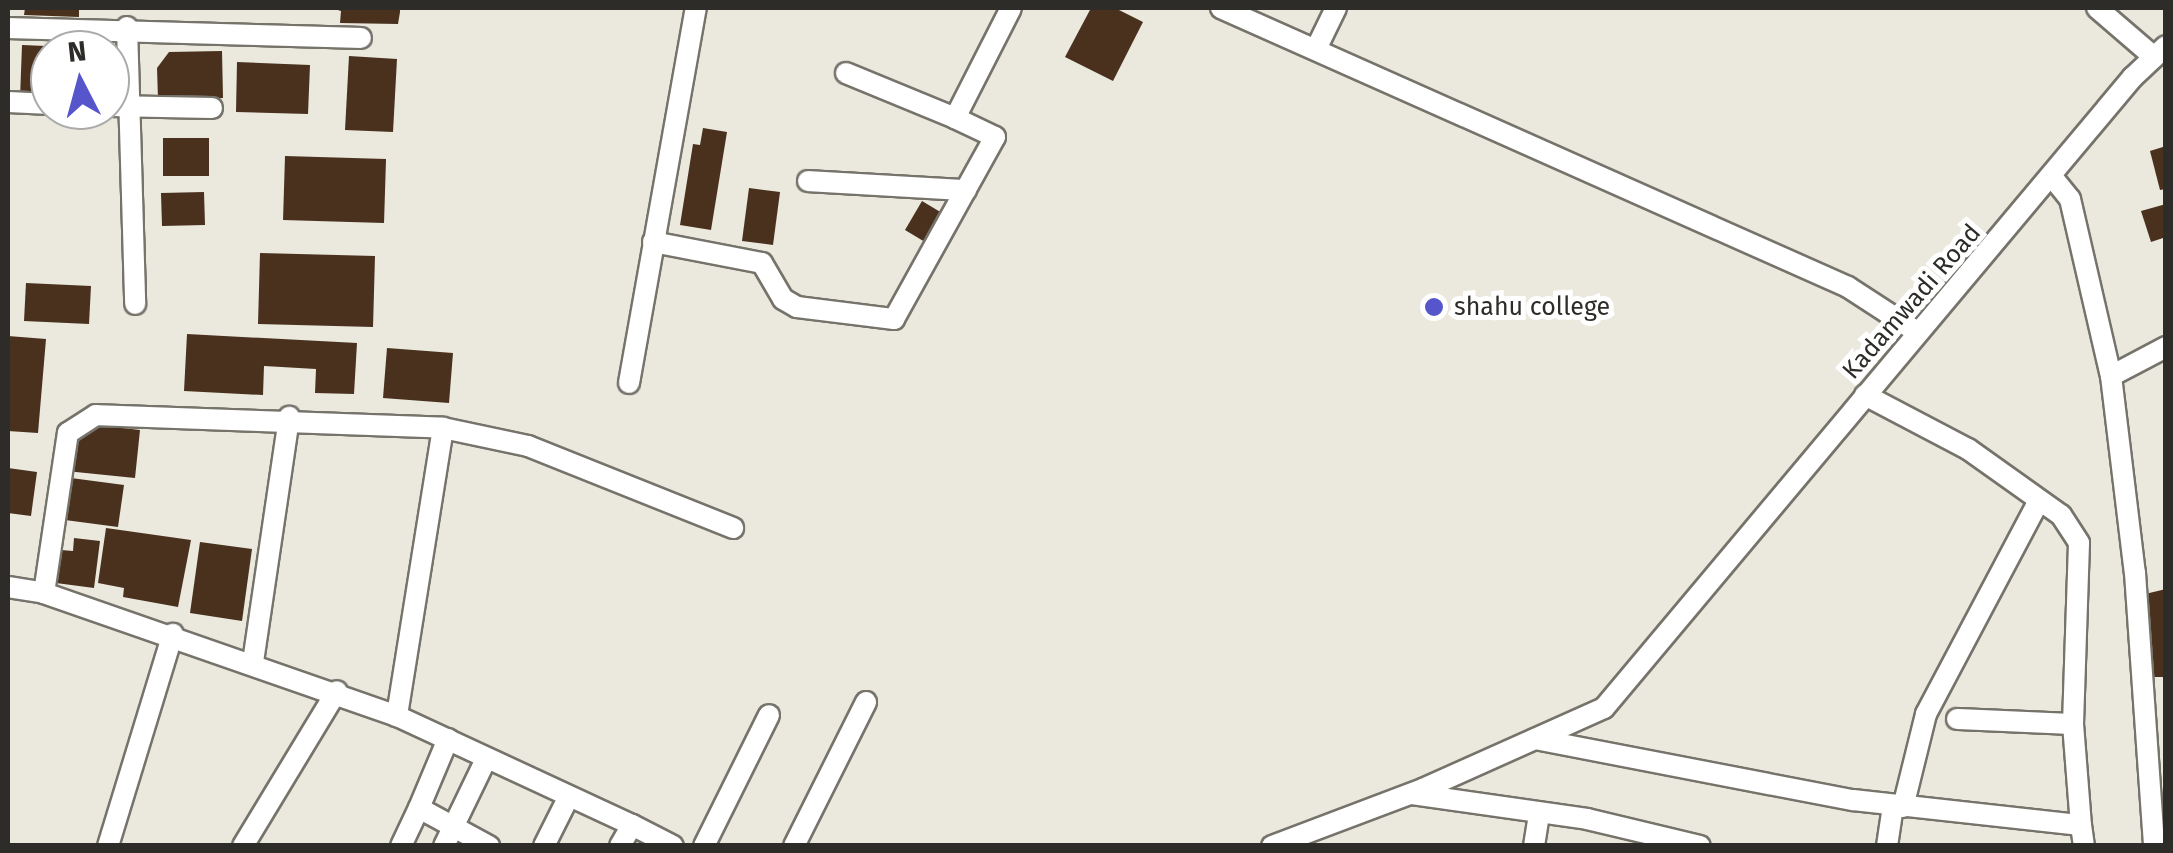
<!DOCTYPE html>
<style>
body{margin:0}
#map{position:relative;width:2173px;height:853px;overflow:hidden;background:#ebe8de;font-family:"Fira Sans",sans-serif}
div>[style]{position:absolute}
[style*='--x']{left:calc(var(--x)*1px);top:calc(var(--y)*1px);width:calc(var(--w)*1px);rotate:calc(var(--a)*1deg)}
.building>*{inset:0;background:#49311e}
.roads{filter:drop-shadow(2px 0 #76736b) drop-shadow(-2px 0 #76736b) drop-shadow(0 2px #76736b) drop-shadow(0 -2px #76736b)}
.minor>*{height:20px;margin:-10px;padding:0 10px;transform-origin:10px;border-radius:10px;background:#fff}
.dots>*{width:28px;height:28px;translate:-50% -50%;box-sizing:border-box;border:5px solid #fff;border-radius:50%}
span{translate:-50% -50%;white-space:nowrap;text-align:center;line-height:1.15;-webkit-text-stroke:10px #fff;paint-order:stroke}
.street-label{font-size:25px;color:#2d2c28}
.poi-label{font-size:25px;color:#2d2c28}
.left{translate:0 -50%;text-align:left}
.frame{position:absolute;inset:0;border:10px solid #2d2c28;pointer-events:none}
.north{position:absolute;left:30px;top:30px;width:100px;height:100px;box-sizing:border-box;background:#fff;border:2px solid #ababa9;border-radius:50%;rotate:354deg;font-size:28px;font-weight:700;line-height:40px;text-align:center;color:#2d2c28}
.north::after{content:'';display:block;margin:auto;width:35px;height:45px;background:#5755cc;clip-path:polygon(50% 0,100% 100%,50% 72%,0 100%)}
</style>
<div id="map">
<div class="building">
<div style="clip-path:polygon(25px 8px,79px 8px,79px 17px,24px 15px)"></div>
<div style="clip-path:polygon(331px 8px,400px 8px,400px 12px,398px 24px,340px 23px,341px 11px)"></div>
<div style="clip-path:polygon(1091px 8px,1115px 8px,1143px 22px,1113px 81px,1065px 57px)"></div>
<div style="clip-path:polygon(22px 45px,70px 47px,50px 50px,50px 99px,20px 98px)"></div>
<div style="clip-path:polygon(222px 51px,223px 98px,158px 100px,157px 68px,169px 52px)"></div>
<div style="clip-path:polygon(349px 56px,397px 59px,393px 132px,345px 130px)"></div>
<div style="clip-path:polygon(237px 62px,310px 65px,308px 114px,236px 112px)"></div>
<div style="clip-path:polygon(703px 128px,727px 132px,711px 230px,680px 225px,693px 144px,700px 145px)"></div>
<div style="clip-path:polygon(163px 138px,209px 138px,209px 176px,163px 176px)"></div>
<div style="clip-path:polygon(2166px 146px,2166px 189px,2160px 190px,2150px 151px)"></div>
<div style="clip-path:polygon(285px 156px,386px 159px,384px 223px,283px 220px)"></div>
<div style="clip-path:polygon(749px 188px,780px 192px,773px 245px,742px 241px)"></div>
<div style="clip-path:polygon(204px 192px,205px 225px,162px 226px,161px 193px)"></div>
<div style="clip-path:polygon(922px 201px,942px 213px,925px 242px,905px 230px)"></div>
<div style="clip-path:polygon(2166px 204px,2166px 237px,2151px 242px,2141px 211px)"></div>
<div style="clip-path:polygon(260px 253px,375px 256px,373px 327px,258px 324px)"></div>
<div style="clip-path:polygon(26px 283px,91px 286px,89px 324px,24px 321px)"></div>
<div style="clip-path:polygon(187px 334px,357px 343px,354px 394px,315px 393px,316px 369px,264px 366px,263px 395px,184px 391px)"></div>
<div style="clip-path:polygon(8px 336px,46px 339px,38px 433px,8px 431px)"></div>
<div style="clip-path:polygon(387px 348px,453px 353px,449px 403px,383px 398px)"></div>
<div style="clip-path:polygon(81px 423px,140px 430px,135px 478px,66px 471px,70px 441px,79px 442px)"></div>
<div style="clip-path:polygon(8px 468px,37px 472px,31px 516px,8px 513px)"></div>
<div style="clip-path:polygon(71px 478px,124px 485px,118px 527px,65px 520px)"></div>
<div style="clip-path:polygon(106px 528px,191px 540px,178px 607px,123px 597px,124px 588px,98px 583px)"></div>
<div style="clip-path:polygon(74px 538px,100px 541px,94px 588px,56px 583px,61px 550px,73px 551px)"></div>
<div style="clip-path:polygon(200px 542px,252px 549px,242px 621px,190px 613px)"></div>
<div style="clip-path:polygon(2166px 589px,2166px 677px,2151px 677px,2141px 595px)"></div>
</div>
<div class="roads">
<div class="minor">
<div style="--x:1221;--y:8;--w:686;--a:23.99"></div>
<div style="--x:1848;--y:287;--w:82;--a:33.1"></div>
<div style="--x:2097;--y:8;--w:75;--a:40.7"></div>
<div style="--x:127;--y:27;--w:277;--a:88.3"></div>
<div style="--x:8;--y:28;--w:353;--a:1.6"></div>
<div style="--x:1316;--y:49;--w:46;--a:-64"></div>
<div style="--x:846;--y:73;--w:118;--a:22.4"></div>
<div style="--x:8;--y:102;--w:42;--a:2.7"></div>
<div style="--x:110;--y:106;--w:102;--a:1.1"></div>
<div style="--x:2053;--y:178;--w:27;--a:51"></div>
<div style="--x:2070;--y:199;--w:182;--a:77"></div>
<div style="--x:2111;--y:376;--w:198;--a:83.1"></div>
<div style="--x:2135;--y:573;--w:274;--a:86"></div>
<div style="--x:808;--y:181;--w:158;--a:3.3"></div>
<div style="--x:653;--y:242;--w:111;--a:10.9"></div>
<div style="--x:762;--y:263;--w:42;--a:59.7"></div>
<div style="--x:783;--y:299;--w:16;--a:30"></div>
<div style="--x:797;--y:307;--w:98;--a:7.1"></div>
<div style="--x:894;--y:319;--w:208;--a:-61"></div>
<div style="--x:995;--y:137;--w:44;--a:-154.6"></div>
<div style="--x:955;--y:118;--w:123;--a:-63"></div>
<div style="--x:2111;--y:376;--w:62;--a:-27.8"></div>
<div style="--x:629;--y:383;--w:381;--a:-79.9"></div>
<div style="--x:1865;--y:395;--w:116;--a:27.7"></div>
<div style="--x:1968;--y:449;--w:114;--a:35.4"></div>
<div style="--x:2061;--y:515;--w:33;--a:57"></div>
<div style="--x:2079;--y:543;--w:181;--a:91.9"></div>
<div style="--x:2073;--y:724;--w:101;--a:85.5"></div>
<div style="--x:96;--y:415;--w:347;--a:2.1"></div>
<div style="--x:443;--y:428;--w:292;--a:99.1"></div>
<div style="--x:397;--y:716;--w:374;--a:-160.8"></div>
<div style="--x:44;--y:593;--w:162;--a:-81.5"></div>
<div style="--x:68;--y:433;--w:33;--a:-33"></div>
<div style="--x:443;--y:428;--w:87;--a:12"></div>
<div style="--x:528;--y:446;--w:221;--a:21.8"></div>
<div style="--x:8;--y:587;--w:36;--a:9"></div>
<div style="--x:253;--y:662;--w:248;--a:-81.6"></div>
<div style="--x:397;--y:716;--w:259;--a:24.9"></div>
<div style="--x:632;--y:825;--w:24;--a:120"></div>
<div style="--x:1957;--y:719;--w:116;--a:2.5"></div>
<div style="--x:448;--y:739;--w:75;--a:112.8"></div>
<div style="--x:419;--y:808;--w:80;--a:28.5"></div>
<div style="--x:1535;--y:739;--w:324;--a:10.9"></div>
<div style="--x:1853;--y:800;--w:229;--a:6.3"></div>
<div style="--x:2081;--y:825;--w:21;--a:82"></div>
<div style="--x:1412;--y:794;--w:177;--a:8.1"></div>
<div style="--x:1587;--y:819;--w:116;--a:13.4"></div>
<div style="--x:1903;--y:807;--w:96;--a:-76.1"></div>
<div style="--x:1926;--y:714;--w:241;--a:-62.1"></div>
<div style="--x:632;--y:825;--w:46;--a:27.1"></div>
<div style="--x:108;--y:846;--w:222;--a:-73"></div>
<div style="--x:243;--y:846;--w:181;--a:-58.8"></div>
<div style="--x:401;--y:846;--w:42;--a:-64.7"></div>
<div style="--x:444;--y:846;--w:97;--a:-64.2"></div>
<div style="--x:544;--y:846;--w:54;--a:-63.4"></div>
<div style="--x:704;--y:846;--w:146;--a:-63.6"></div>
<div style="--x:794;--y:846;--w:161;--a:-63.4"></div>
<div style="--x:1272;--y:846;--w:161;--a:-20.7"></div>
<div style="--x:1423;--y:789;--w:198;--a:-24.1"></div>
<div style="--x:1604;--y:708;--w:823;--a:-50.03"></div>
<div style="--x:2133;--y:77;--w:45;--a:-43.2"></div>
<div style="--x:1534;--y:846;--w:32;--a:-81"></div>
<div style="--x:1887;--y:846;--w:40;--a:-81.5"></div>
</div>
</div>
<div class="dots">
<div style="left:1434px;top:307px;background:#5755cc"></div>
</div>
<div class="street-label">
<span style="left:1912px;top:302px;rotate:-49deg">Kadamwadi Road</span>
</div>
<div class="poi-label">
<span class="left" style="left:1454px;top:307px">shahu college</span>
</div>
<div class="frame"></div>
<div class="north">N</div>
</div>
